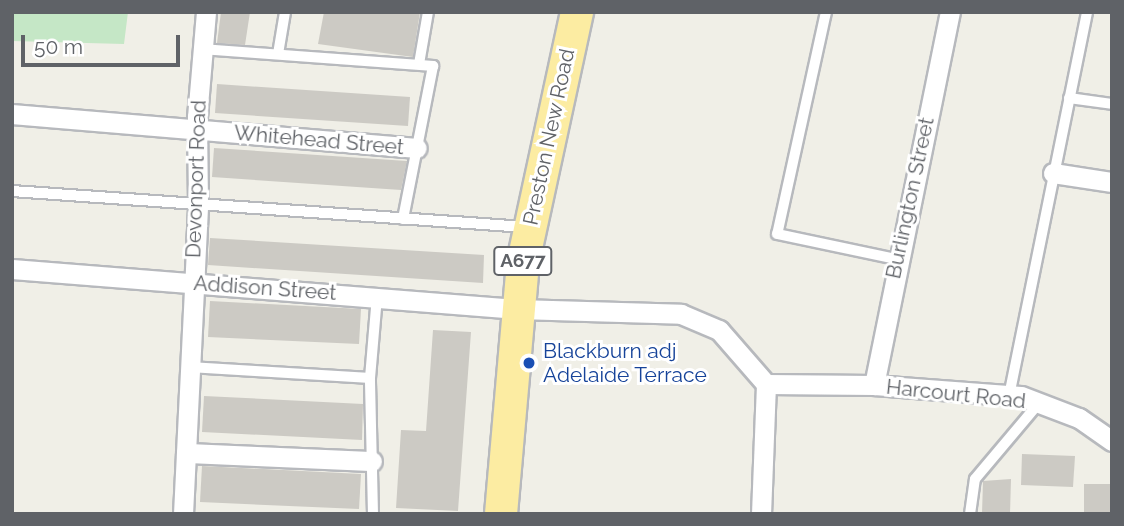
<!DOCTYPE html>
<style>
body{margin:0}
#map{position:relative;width:1124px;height:526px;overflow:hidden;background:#f0efe7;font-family:Raleway,sans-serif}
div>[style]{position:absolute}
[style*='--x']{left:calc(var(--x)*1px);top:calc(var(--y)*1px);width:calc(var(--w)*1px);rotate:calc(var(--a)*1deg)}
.green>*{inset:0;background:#c5e7c6}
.building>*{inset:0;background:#cccac4}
.roads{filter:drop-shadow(2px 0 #b7b9bd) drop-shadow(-2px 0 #b7b9bd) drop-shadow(0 2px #b7b9bd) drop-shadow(0 -2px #b7b9bd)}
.service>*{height:10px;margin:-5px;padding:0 5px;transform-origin:5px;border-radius:5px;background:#fff}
.minor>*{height:19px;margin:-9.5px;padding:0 9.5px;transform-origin:9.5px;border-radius:9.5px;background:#fff}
.trunk>*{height:32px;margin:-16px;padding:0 16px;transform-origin:16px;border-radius:16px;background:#fceca2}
.dots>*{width:19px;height:19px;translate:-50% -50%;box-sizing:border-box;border:4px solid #fff;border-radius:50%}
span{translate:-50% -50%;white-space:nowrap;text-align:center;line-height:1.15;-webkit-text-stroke:6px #fff;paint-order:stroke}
.shield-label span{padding:2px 5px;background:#fff;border:2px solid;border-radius:5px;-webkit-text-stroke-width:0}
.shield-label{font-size:19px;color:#5f6267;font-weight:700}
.street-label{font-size:21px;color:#5f6267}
.transit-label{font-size:21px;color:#164399}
.left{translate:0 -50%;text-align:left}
.frame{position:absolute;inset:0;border:14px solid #5f6267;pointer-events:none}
.scale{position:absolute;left:21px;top:35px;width:159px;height:32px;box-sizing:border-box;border:4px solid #5f6267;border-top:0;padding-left:9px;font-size:21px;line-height:24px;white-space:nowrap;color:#5f6267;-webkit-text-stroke:5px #fff;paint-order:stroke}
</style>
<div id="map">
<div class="green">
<div style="clip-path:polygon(12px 12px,128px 12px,124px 44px,12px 41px)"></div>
</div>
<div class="building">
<div style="clip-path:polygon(221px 12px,250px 12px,245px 45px,217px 43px)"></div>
<div style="clip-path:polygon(324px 12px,420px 12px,413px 57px,318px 44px)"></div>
<div style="clip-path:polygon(217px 84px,410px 97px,408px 126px,215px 113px)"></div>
<div style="clip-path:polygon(214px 148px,407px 161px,401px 190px,212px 177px)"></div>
<div style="clip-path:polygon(210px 238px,484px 255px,483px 283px,208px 265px)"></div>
<div style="clip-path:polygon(210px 301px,361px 309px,359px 344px,208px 337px)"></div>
<div style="clip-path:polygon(433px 330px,471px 332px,458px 511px,396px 508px,401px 430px,426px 431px)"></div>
<div style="clip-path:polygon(204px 396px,363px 404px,362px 440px,202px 432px)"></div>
<div style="clip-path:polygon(1022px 454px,1075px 456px,1073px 487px,1021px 485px)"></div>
<div style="clip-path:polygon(202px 466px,361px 474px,359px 509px,200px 502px)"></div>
<div style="clip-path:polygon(1011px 479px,1010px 514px,982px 514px,983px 481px)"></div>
<div style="clip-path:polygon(1084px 484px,1112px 484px,1112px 514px,1084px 514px)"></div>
</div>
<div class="roads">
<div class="service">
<div style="--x:826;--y:12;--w:227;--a:102.4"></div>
<div style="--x:777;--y:234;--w:122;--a:11.9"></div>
<div style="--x:201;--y:49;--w:233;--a:4.2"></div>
<div style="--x:433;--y:66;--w:156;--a:101.1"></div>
<div style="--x:278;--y:54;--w:43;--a:-80.5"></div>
<div style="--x:419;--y:64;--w:53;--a:-80.2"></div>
<div style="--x:1069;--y:98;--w:43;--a:7.9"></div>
<div style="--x:12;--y:191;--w:515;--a:4.01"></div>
<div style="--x:190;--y:367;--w:180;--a:3.5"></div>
<div style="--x:1009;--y:396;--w:392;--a:-78.5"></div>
<div style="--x:373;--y:514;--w:136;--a:-91.3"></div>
<div style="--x:370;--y:378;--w:82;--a:-85.1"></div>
<div style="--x:970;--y:514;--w:35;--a:-82"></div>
<div style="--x:975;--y:479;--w:99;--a:-49.9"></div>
</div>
<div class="minor">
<div style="--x:12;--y:114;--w:406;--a:4.8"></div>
<div style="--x:1053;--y:173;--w:60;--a:8.7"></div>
<div style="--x:12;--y:269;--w:507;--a:4.53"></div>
<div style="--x:517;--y:309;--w:164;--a:1.7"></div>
<div style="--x:681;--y:314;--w:41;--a:22.8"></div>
<div style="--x:719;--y:330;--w:72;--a:49"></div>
<div style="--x:766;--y:384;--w:130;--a:92.2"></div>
<div style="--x:766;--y:384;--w:108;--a:0.5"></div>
<div style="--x:874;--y:385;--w:147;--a:4.3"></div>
<div style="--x:1021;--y:396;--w:62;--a:20.8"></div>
<div style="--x:1079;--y:418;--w:40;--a:34.9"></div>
<div style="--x:874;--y:385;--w:381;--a:-78.5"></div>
<div style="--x:186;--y:453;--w:186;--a:2.5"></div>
<div style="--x:183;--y:514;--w:311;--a:-87.2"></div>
<div style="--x:198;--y:203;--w:86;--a:-90.7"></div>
<div style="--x:197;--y:117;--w:105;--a:-85.1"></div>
</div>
<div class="trunk">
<div style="--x:501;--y:514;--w:253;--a:-85"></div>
<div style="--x:523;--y:262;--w:256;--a:-77.8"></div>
</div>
</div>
<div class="dots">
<div style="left:529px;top:363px;background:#1a4fb4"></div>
</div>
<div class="shield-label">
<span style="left:523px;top:261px">A677</span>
</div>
<div class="street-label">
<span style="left:549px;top:137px;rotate:-78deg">Preston New Road</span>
<span style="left:319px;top:140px;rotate:5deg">Whitehead Street</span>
<span style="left:196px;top:179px;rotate:-88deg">Devonport Road</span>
<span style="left:910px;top:198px;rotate:-78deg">Burlington Street</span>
<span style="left:265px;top:288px;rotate:4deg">Addison Street</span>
<span style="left:956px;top:394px;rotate:6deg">Harcourt Road</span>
</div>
<div class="transit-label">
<span class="left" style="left:543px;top:363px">Blackburn adj<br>Adelaide Terrace</span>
</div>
<div class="frame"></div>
<div class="scale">50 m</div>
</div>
